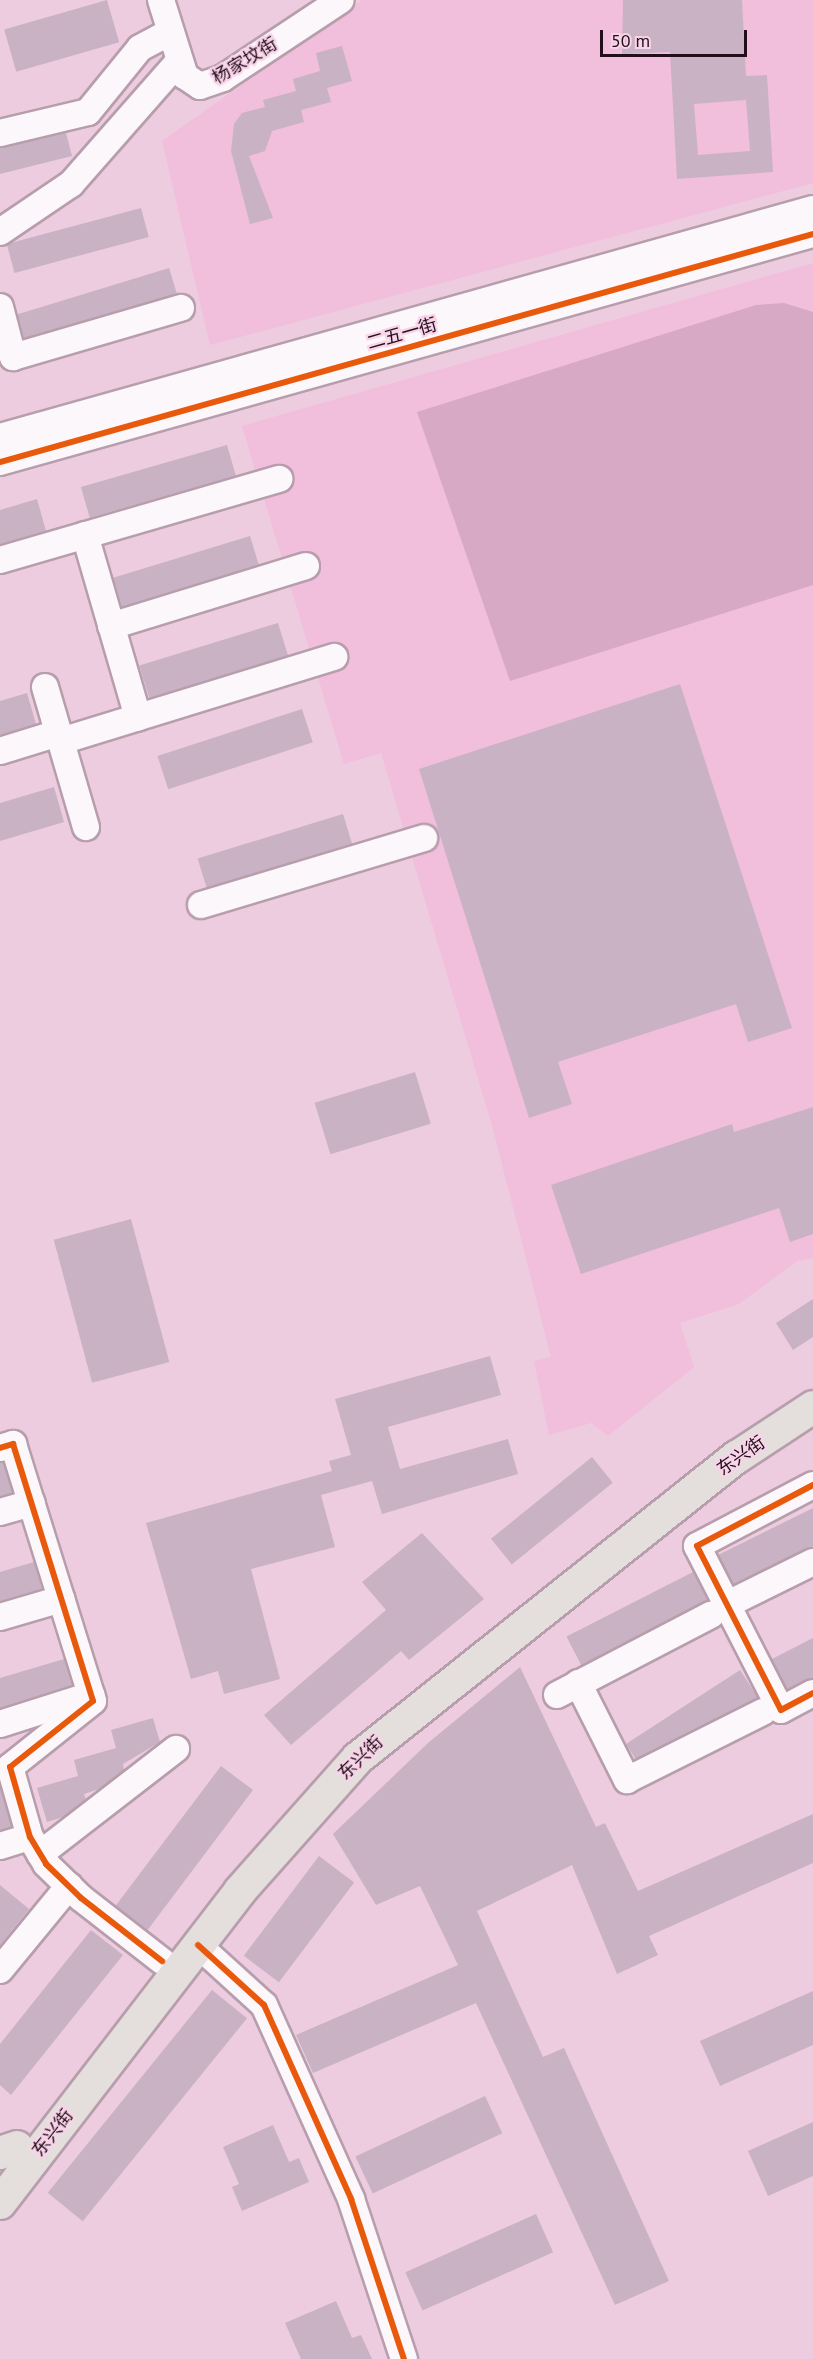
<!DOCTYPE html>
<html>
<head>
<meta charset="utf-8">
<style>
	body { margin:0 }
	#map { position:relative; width:813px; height:2359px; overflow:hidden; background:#edccdf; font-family:"PT Sans","Noto Sans SC",sans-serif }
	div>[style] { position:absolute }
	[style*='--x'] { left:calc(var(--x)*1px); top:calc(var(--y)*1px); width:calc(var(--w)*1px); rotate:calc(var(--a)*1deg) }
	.built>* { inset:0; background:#f1bedc }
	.green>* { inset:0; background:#d7a9c4 }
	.building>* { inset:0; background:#c9b2c4; transform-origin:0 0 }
	.roads { filter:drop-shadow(2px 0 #b79eac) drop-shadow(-2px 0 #b79eac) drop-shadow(0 2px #b79eac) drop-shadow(0 -2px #b79eac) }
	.minor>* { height:26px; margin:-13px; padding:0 13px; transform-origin:13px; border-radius:13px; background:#fcf7fa }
	.major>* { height:32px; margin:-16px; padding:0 16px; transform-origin:16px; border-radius:16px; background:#e4dfdc }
	.cycleway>* { height:6px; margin:-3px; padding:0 3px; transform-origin:3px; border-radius:3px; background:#e8590c }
	span { translate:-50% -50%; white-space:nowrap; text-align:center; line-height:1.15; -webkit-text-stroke:4.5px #f8d4e8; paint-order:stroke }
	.street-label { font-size:18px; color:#230e1b }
	.scale { position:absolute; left:600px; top:30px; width:147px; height:27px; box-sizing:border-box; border:3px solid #230e1b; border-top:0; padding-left:8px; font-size:18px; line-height:21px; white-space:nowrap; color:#230e1b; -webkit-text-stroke:4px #f8d4e8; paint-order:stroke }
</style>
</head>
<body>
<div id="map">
	<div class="built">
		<div style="clip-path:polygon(362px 0,813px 0,813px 183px,210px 345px,162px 141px)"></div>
		<div style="clip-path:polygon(813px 263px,813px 1258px,797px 1261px,739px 1304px,680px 1323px,694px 1367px,608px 1436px,591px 1423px,549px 1435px,534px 1361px,551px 1357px,493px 1129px,381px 753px,344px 764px,242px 426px)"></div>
	</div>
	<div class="green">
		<div style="clip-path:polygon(784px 303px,813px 312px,813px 585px,510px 681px,417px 412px,756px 305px)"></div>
	</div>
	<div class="building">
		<div style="left:107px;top:0;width:44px;height:107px;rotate:74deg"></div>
		<div style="clip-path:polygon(evenodd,623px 0,742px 0,746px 76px,767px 75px,773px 172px,677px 179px,670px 52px,622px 54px,623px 0,746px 100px,750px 151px,698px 155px,694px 104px,746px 100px)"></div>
		<div style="clip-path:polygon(342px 46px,352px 81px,327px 88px,331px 102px,301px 110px,304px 122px,272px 131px,265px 151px,249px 156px,273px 218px,250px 224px,231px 151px,234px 124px,242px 113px,265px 107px,263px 100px,296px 91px,293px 79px,320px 71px,316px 53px)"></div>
		<div style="clip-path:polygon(66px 133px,72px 156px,0 174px,0 148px)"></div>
		<div style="left:141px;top:208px;width:30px;height:139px;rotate:75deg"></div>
		<div style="left:169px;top:268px;width:27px;height:159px;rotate:73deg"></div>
		<div style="left:227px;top:445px;width:32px;height:152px;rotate:74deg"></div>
		<div style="clip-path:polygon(37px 499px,46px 531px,0 544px,0 510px)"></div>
		<div style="left:250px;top:536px;width:30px;height:143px;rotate:73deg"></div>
		<div style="left:278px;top:623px;width:34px;height:145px;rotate:73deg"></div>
		<div style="clip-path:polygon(680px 684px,792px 1028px,748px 1042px,736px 1004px,558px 1062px,572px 1104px,529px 1118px,419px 769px)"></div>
		<div style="clip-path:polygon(27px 693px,36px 724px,0 735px,0 701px)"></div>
		<div style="left:302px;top:709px;width:35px;height:152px;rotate:72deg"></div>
		<div style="clip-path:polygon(54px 787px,64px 822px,0 841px,0 803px)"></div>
		<div style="left:343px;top:814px;width:31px;height:152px;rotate:73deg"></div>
		<div style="left:415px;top:1072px;width:54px;height:105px;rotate:73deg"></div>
		<div style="clip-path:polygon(813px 1107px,813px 1234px,790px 1242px,779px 1208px,581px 1274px,551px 1185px,732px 1124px,734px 1132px)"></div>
		<div style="left:131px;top:1219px;width:148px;height:80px;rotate:75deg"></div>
		<div style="clip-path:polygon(813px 1299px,813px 1337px,793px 1350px,776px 1323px)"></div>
		<div style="clip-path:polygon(490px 1356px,501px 1395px,388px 1427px,400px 1469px,508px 1439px,518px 1474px,382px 1514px,372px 1481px,321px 1495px,335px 1547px,251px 1569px,280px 1679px,224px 1694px,218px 1671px,191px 1679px,146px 1523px,332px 1471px,329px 1461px,351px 1455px,335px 1399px)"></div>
		<div style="left:592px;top:1457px;width:33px;height:130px;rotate:51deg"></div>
		<div style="clip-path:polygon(3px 1462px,13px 1493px,0 1496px,0 1463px)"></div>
		<div style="clip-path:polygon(813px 1508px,813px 1547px,734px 1585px,718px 1555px)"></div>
		<div style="clip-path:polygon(422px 1533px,484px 1599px,409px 1660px,401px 1651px,291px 1745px,264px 1715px,386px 1610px,362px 1582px)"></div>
		<div style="clip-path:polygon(34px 1562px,42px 1589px,0 1601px,0 1572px)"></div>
		<div style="left:693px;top:1572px;width:33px;height:142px;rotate:63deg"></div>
		<div style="clip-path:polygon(813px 1638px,813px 1678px,787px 1690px,772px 1659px)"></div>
		<div style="clip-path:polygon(64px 1659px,72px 1685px,0 1708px,0 1678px)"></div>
		<div style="clip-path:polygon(520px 1667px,596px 1827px,605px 1823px,638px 1891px,813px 1814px,813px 1863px,649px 1936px,658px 1955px,617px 1974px,572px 1865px,477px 1911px,543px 2057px,564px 2048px,669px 2281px,615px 2305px,476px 2003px,313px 2073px,296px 2035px,458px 1965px,420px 1886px,376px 1905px,333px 1834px,428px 1743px)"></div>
		<div style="left:740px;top:1670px;width:33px;height:136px;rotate:57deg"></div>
		<div style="clip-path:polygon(153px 1718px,160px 1742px,123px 1764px,124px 1770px,99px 1789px,84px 1794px,86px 1800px,63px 1817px,47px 1822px,37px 1788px,78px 1776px,74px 1760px,116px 1748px,111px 1730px)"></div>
		<div style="left:221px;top:1766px;width:40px;height:176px;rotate:37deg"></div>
		<div style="clip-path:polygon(0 1787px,12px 1827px,0 1830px)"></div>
		<div style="left:319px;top:1856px;width:44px;height:125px;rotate:37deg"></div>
		<div style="clip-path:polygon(0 1885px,29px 1909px,0 1945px)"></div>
		<div style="clip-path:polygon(91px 1930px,123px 1955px,11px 2095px,0 2085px,0 2044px)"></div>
		<div style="left:212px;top:1990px;width:45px;height:261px;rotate:39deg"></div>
		<div style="clip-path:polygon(813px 1991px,813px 2045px,720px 2086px,700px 2041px)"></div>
		<div style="left:485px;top:2096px;width:41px;height:143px;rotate:65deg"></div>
		<div style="clip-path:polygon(813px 2122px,813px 2176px,768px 2196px,748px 2151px)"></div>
		<div style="clip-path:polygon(273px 2125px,289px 2162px,299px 2158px,309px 2182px,242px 2211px,232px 2187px,239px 2184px,223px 2147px)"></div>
		<div style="left:536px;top:2214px;width:42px;height:143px;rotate:66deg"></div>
		<div style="clip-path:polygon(336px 2301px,352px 2338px,361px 2335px,372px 2359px,301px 2359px,285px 2323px)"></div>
	</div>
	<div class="roads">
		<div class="minor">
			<div style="--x:161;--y:0;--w:80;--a:72.5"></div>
			<div style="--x:185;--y:76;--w:18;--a:34"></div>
			<div style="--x:200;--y:86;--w:24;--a:-19"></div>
			<div style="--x:223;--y:78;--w:141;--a:-33.5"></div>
			<div style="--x:0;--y:133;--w:90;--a:-13.4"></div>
			<div style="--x:88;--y:112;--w:82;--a:-50.9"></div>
			<div style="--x:140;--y:48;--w:34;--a:-28"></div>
			<div style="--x:0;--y:232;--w:86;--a:-34.1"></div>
			<div style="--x:71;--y:184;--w:164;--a:-48.7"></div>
			<div style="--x:0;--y:307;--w:52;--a:75.4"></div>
			<div style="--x:13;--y:357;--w:175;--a:-16.3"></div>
			<div style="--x:0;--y:437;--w:844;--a:-15.67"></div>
			<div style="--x:0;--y:462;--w:844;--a:-15.67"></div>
			<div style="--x:85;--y:535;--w:190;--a:73.8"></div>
			<div style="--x:0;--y:560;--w:291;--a:-16.2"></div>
			<div style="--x:111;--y:626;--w:204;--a:-17.1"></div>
			<div style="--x:45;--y:687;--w:146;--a:73.7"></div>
			<div style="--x:61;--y:741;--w:286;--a:-17.1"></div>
			<div style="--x:0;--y:751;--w:61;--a:-17.2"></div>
			<div style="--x:201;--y:905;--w:233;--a:-16.7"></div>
			<div style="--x:0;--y:1448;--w:14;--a:-17"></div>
			<div style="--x:13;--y:1444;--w:269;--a:72.7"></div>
			<div style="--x:93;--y:1701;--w:106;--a:141.5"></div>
			<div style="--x:10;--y:1767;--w:73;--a:74.1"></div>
			<div style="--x:30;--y:1837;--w:31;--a:59"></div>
			<div style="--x:46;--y:1864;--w:49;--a:44.2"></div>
			<div style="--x:81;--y:1898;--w:103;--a:37.9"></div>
			<div style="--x:813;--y:1485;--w:131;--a:152.3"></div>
			<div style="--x:697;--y:1546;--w:184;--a:62.9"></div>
			<div style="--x:781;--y:1710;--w:36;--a:-28"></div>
			<div style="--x:0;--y:1512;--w:33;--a:-16"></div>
			<div style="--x:726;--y:1605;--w:97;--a:-26.3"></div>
			<div style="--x:0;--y:1617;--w:64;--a:-16.4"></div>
			<div style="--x:578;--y:1683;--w:109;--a:63.2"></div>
			<div style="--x:627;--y:1780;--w:152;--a:-26.6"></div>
			<div style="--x:557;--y:1695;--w:174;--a:-27.5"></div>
			<div style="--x:0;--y:1724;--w:96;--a:-17.7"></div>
			<div style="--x:0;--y:1846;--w:31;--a:-17"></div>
			<div style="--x:40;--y:1854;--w:172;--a:-37.7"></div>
			<div style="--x:198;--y:1945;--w:89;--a:42.3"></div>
			<div style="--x:264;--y:2005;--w:213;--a:65.8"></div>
			<div style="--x:351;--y:2199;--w:169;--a:71.7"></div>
			<div style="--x:0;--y:1970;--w:109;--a:-50.6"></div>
		</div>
		<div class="major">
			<div style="--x:0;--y:2153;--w:18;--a:-19"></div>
			<div style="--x:0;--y:2203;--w:394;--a:-52.4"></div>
			<div style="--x:240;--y:1891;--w:178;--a:-48.4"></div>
			<div style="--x:358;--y:1758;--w:484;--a:-38.5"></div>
			<div style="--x:737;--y:1457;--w:91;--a:-33.3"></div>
		</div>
	</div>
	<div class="cycleway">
		<div style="--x:0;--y:462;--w:844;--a:-15.67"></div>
		<div style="--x:0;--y:1448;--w:14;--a:-17"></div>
		<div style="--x:13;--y:1444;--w:269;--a:72.7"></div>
		<div style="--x:93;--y:1701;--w:106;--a:141.5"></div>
		<div style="--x:10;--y:1767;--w:73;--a:74.1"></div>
		<div style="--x:30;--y:1837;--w:31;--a:59"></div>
		<div style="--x:46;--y:1864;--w:49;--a:44.2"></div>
		<div style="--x:81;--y:1898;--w:103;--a:37.9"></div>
		<div style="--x:813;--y:1485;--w:131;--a:152.3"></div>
		<div style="--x:697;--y:1546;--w:184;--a:62.9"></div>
		<div style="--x:781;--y:1710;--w:36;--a:-28"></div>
		<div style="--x:198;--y:1945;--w:89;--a:42.3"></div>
		<div style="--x:264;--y:2005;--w:213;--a:65.8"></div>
		<div style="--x:351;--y:2199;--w:169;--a:71.7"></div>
	</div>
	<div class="street-label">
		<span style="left:245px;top:61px;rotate:-31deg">杨家坟街</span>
		<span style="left:402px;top:334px;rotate:-16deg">二五一街</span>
		<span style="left:741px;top:1456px;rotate:-35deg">东兴街</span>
		<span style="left:361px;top:1758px;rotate:-44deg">东兴街</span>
		<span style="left:53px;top:2133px;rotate:-52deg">东兴街</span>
	</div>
	<div class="scale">50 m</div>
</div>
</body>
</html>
